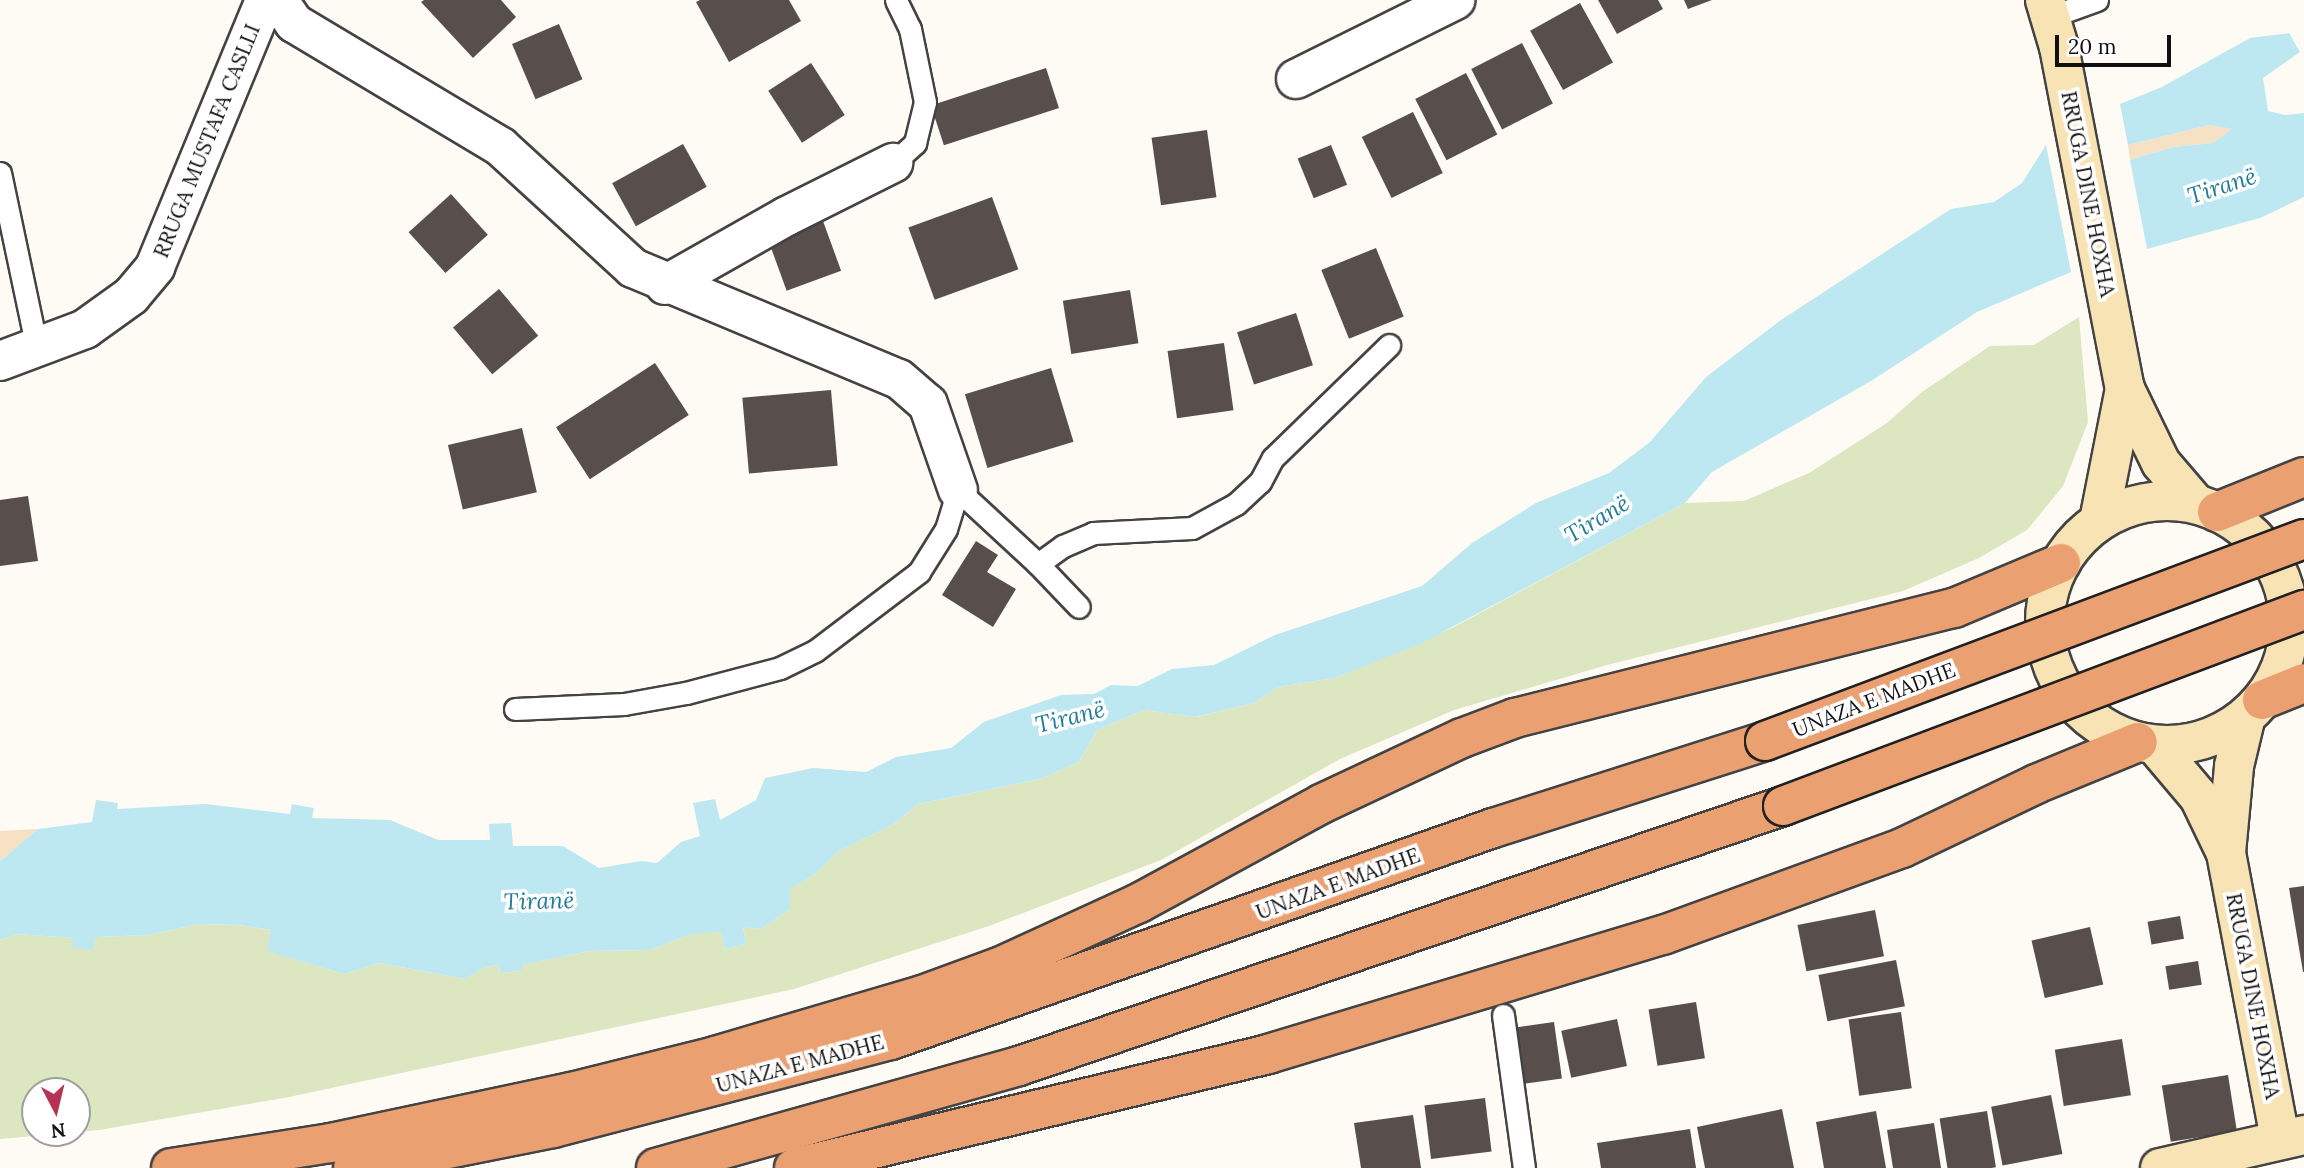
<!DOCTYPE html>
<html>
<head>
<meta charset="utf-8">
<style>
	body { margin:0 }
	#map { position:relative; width:2304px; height:1168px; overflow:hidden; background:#fefaf4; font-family:Lora,serif }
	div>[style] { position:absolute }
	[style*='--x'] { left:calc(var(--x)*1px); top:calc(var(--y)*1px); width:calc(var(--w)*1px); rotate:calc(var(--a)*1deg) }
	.green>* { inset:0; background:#dce6c0 }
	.sand>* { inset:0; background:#f6e1c5 }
	.water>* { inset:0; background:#bde8f1 }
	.building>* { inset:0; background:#584f4d; transform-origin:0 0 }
	.roads { filter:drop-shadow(2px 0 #434343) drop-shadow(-2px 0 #434343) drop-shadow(0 2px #434343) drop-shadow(0 -2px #434343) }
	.service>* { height:21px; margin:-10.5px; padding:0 10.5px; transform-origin:10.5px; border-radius:10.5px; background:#fff }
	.minor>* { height:38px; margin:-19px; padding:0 19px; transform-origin:19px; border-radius:19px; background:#fff }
	.secondary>* { height:38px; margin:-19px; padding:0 19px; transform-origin:19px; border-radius:19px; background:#f8e3b5 }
	.secondary>.ring { margin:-19px; padding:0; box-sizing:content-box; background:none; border:38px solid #f8e3b5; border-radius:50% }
	.trunk>* { height:38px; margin:-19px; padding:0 19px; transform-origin:19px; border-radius:19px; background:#eaa070 }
	.bridges { filter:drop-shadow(2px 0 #212121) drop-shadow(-2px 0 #212121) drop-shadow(0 2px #212121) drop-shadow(0 -2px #212121) }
	.trunk-bridge>* { height:38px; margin:-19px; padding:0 19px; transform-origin:19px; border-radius:19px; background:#eaa070 }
	span { translate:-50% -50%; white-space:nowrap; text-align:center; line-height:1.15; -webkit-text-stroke:7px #fff; paint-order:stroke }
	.street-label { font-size:21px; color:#101010 }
	.water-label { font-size:23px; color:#237c98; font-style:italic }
	.north { position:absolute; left:21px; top:1077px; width:70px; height:70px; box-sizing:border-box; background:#fff; border:2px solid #9f9f9f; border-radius:50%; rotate:173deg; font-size:19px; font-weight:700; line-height:28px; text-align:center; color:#101010 }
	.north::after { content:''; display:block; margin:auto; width:24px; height:32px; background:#b43454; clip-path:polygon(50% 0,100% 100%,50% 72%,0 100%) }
	.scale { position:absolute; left:2055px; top:35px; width:116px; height:32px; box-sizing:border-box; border:4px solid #101010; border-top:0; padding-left:9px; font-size:21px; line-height:24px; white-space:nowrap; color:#101010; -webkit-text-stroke:5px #fff; paint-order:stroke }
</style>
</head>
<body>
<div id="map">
	<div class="green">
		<div style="clip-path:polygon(2079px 317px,2088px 422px,2063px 486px,2027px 530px,1979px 558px,1903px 591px,1607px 665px,1454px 710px,1340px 759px,1161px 860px,989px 926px,794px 989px,289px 1097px,99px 1130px,77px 1132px,77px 1091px,35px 1091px,35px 1133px,68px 1133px,0 1139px,0 940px,16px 934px,73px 938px,93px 950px,96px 937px,149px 935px,199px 924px,239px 925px,271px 930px,268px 951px,344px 974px,379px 963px,465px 979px,485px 967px,499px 965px,500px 973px,522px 971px,521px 965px,589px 951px,650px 950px,689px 935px,721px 930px,725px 949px,746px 944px,743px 927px,761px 929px,790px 909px,789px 889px,815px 874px,839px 851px,894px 824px,918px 804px,1040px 779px,1079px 762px,1097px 730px,1144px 710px,1197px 717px,1254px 703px,1278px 687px,1335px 678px,1452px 628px,1685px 503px,1744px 501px,1809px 473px,1887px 423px,1922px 392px,1990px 346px,2034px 345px)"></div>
	</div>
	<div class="sand">
		<div style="clip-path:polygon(2209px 125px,2233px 129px,2213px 143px,2173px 147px,2130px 160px,2128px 145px)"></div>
		<div style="clip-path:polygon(38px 829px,0 861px,0 831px)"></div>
	</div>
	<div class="water">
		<div style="clip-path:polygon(2289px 33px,2300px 52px,2263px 78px,2268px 111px,2285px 115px,2304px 113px,2304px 197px,2260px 218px,2147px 249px,2130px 160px,2173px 147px,2213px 143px,2232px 129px,2209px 125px,2128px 145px,2120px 104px,2162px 87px,2250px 38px)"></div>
		<div style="clip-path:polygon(2046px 145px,2071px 272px,1977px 312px,1871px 381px,1712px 472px,1685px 503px,1422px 643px,1335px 678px,1278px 687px,1254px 703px,1196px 717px,1144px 710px,1097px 730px,1079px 762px,1040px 779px,918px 804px,894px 824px,839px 851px,815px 874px,790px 889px,790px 909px,761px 929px,743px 927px,746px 944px,725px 949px,721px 931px,689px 935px,650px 950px,589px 951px,522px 965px,522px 971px,500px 973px,499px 965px,485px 967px,465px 979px,379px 963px,344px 974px,267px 951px,271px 930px,239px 925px,199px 924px,149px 935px,96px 937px,93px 950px,72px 947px,73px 938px,16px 934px,0 940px,0 861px,38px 829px,92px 822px,96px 800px,118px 803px,117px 809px,206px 804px,290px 814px,292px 804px,314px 808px,312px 818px,390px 820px,438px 840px,490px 840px,489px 824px,511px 823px,513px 846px,563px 846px,599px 868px,641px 861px,657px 863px,681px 842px,700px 836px,693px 803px,715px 799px,720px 820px,756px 800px,765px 778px,813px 768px,866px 772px,896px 757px,951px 748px,984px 722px,1061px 695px,1094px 694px,1111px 685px,1138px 686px,1172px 669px,1214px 665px,1275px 635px,1422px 586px,1472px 543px,1536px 503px,1609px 473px,1650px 442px,1706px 377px,1781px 320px,1951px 209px,1994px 202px,2022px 183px)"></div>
	</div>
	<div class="building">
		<div style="clip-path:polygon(424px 0,501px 0,516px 17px,473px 58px,421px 2px)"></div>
		<div style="clip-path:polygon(700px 0,789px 0,801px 21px,729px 62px,696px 2px)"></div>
		<div style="clip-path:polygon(1598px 0,1658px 0,1663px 9px,1617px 34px)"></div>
		<div style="clip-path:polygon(1684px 0,1712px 0,1688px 9px)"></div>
		<div style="left:1580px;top:3px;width:68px;height:57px;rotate:61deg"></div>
		<div style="left:559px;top:24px;width:60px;height:51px;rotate:67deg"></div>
		<div style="left:1522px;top:43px;width:68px;height:57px;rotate:63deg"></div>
		<div style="left:811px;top:63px;width:62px;height:51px;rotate:57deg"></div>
		<div style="left:1046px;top:68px;width:42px;height:121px;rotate:72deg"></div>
		<div style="left:1466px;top:73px;width:69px;height:57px;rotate:63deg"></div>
		<div style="left:1413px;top:112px;width:68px;height:57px;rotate:64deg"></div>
		<div style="left:1207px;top:130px;width:68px;height:56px;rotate:82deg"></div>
		<div style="left:683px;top:144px;width:49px;height:81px;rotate:61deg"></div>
		<div style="left:1331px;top:145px;width:43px;height:36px;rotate:68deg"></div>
		<div style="left:451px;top:194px;width:55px;height:57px;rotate:48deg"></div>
		<div style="left:992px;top:197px;width:77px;height:89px;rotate:70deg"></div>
		<div style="left:823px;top:221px;width:53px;height:58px;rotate:70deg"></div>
		<div style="left:1376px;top:248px;width:74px;height:59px;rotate:68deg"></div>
		<div style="left:499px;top:289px;width:61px;height:60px;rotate:50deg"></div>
		<div style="left:1130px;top:290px;width:54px;height:68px;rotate:81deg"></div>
		<div style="left:1296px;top:313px;width:55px;height:62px;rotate:72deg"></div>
		<div style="left:1224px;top:343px;width:68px;height:57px;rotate:82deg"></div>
		<div style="left:655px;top:363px;width:62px;height:118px;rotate:57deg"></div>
		<div style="left:1051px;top:368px;width:77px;height:90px;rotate:73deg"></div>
		<div style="left:831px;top:390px;width:76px;height:89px;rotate:85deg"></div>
		<div style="left:522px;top:428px;width:66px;height:76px;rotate:77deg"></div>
		<div style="clip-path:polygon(28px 496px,38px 561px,0 566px,0 500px)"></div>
		<div style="clip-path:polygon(976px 541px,998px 555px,987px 572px,1016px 589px,993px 627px,942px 595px)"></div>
		<div style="clip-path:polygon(2304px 886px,2304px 972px,2303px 972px,2289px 888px)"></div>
		<div style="left:1875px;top:910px;width:47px;height:79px;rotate:79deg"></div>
		<div style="left:2180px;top:916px;width:23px;height:33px;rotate:80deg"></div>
		<div style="left:2090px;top:927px;width:59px;height:60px;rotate:77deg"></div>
		<div style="left:1896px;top:960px;width:47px;height:79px;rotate:79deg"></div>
		<div style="left:2198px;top:961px;width:24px;height:33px;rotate:81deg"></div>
		<div style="left:1696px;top:1002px;width:57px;height:48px;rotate:81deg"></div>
		<div style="left:1901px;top:1012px;width:77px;height:53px;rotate:82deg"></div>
		<div style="left:1617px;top:1019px;width:48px;height:57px;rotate:78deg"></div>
		<div style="left:1554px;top:1022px;width:57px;height:41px;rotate:82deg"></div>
		<div style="left:2122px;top:1039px;width:57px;height:68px;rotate:81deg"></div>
		<div style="left:2228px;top:1075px;width:57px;height:67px;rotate:81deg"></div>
		<div style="left:2051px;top:1095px;width:60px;height:61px;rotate:79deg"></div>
		<div style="left:1485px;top:1098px;width:54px;height:61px;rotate:83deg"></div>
		<div style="clip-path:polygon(1782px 1109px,1794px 1168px,1705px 1168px,1697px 1127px)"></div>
		<div style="clip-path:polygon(1876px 1111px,1886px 1168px,1824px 1168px,1816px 1122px)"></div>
		<div style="left:1987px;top:1111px;width:57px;height:48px;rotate:81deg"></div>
		<div style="clip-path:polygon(1413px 1115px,1421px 1168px,1361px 1168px,1354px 1123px)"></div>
		<div style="clip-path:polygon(1934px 1123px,1941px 1168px,1893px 1168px,1887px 1130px)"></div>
		<div style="clip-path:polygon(1690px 1129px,1696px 1168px,1601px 1168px,1597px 1143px)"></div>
	</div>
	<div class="roads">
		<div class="service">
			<div style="--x:2050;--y:17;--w:50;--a:-19.9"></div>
			<div style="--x:893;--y:163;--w:30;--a:-42"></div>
			<div style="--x:915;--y:143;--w:42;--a:-76.3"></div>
			<div style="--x:925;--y:102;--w:75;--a:-101.6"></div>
			<div style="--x:910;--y:29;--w:32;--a:-116"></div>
			<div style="--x:0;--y:173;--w:180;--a:78.1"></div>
			<div style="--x:1038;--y:564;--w:59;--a:46.4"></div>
			<div style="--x:515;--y:709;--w:109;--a:-2.6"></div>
			<div style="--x:624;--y:704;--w:63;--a:-10.1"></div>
			<div style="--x:686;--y:693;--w:97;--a:-14.9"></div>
			<div style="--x:780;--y:668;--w:39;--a:-26"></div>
			<div style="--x:815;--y:651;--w:131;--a:-37.2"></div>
			<div style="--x:919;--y:572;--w:51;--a:-57.9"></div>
			<div style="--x:946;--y:529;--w:41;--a:-72.9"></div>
			<div style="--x:958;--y:490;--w:109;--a:42.8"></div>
			<div style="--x:1038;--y:564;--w:31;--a:-36"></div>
			<div style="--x:1063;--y:546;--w:33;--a:-23"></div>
			<div style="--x:1093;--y:533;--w:99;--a:-2.9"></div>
			<div style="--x:1192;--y:528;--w:50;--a:-28.6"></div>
			<div style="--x:1236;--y:504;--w:33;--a:-43"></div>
			<div style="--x:1260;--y:482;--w:27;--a:-62"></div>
			<div style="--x:1273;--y:458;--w:162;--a:-44.2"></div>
			<div style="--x:1503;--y:1015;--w:154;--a:82.2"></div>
		</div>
		<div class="minor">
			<div style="--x:278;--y:0;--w:28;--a:55"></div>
			<div style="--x:294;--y:23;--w:241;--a:30.9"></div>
			<div style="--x:501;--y:147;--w:179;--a:42.5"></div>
			<div style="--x:633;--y:268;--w:288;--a:22.7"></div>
			<div style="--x:899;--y:379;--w:38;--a:41"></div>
			<div style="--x:928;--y:404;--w:91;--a:70.8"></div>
			<div style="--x:1296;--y:79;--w:178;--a:-26.4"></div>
			<div style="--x:665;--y:285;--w:140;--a:-29.5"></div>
			<div style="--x:787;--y:216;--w:119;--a:-26.6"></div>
			<div style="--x:0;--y:361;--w:91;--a:-20.6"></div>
			<div style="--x:85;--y:329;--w:57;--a:-35.7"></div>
			<div style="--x:131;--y:296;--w:38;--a:-50"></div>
			<div style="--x:155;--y:267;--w:289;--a:-67.6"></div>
		</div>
		<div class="secondary">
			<div style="--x:2045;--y:0;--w:49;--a:73.4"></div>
			<div style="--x:2059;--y:47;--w:348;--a:79.1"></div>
			<div style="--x:2125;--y:389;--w:82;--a:64.1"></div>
			<div style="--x:2161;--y:463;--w:54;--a:49.5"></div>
			<div class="ring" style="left:2045px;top:501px;width:206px;height:206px"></div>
			<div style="--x:2099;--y:521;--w:135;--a:-78.9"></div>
			<div style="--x:2155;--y:745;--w:68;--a:49.8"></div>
			<div style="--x:2199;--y:797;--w:62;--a:64.3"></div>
			<div style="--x:2226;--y:853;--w:87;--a:-84.7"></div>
			<div style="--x:2234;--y:766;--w:51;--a:-76.5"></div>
			<div style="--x:2226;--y:853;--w:292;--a:79.3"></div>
			<div style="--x:2160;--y:1168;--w:148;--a:-12.9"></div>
		</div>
		<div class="trunk">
			<div style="--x:2217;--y:512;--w:94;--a:-21.9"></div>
			<div style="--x:2262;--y:700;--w:45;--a:-22"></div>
			<div style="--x:171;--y:1168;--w:162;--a:-8.9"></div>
			<div style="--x:331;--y:1143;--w:245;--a:-12"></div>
			<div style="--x:571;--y:1092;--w:148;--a:-14"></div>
			<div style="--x:715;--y:1056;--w:216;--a:-16.4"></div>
			<div style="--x:922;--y:995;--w:82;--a:-20"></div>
			<div style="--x:999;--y:967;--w:154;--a:-24.6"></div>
			<div style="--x:1139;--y:903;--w:207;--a:-28.5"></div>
			<div style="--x:1321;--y:804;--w:156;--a:-25.1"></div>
			<div style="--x:1462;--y:738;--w:57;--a:-20.7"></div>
			<div style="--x:1515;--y:718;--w:453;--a:-14.1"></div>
			<div style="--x:1954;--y:608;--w:116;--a:-22.8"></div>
			<div style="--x:353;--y:1168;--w:204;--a:-11.3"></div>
			<div style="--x:553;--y:1128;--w:349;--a:-14.6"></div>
			<div style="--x:891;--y:1040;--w:638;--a:-19.4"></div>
			<div style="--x:1493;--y:828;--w:286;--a:-17.7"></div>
			<div style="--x:656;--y:1168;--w:377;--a:-15.7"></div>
			<div style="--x:1019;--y:1066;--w:807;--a:-18.79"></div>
			<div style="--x:794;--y:1168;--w:488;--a:-13.5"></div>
			<div style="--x:1268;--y:1054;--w:413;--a:-16.8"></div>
			<div style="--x:1663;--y:935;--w:254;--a:-20"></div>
			<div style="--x:1902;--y:848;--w:148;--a:-25.5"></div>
			<div style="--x:2036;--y:784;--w:110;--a:-22.4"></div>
		</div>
	</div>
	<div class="bridges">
		<div class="trunk-bridge">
			<div style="--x:1765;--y:741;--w:576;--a:-20.54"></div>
			<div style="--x:1783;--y:806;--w:557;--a:-20.62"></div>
		</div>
	</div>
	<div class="street-label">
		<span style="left:207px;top:141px;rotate:-68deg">RRUGA MUSTAFA CASLLI</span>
		<span style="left:2088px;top:194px;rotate:79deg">RRUGA DINE HOXHA</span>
		<span style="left:1874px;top:700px;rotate:-21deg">UNAZA E MADHE</span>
		<span style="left:1338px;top:884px;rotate:-20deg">UNAZA E MADHE</span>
		<span style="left:2253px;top:996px;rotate:79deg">RRUGA DINE HOXHA</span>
		<span style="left:800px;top:1064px;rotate:-15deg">UNAZA E MADHE</span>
	</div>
	<div class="water-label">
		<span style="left:2222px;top:186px;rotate:-18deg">Tiranë</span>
		<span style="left:1597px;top:519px;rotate:-31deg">Tiranë</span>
		<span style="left:1070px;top:717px;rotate:-14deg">Tiranë</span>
		<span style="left:539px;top:901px;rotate:-1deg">Tiranë</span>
	</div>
	<div class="north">N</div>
	<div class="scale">20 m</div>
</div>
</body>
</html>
